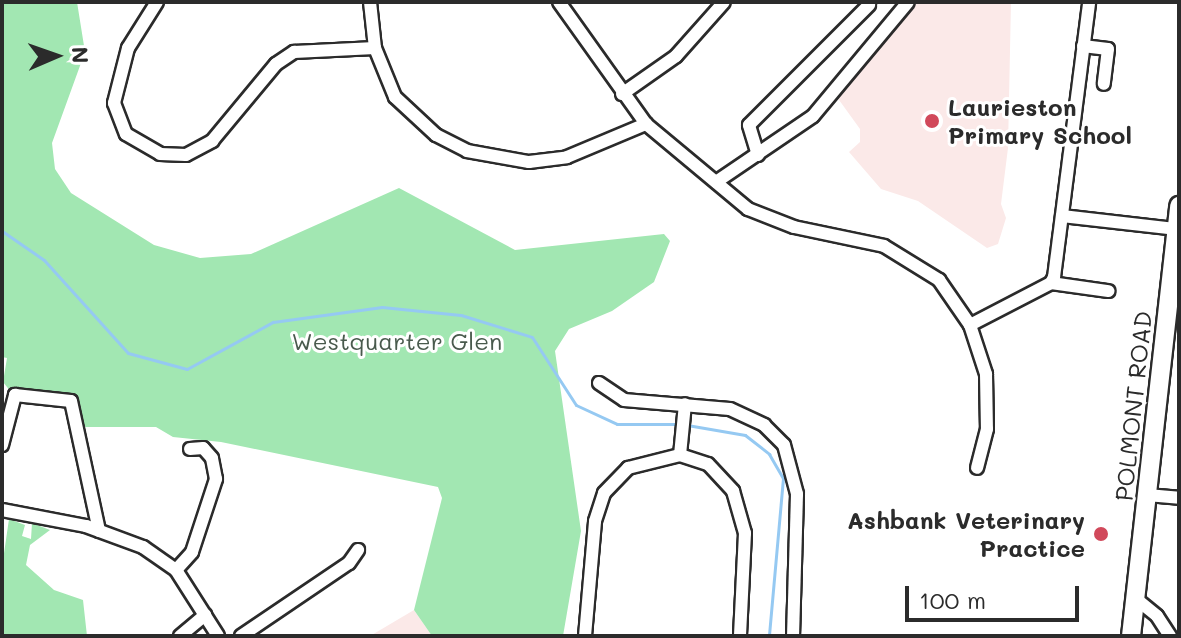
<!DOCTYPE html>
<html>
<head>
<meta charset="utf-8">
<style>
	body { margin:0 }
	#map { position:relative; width:1181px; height:638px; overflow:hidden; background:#fff; font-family:Mali,sans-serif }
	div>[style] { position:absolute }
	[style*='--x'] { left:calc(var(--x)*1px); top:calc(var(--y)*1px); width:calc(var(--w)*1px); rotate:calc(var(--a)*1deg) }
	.built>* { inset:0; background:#fbe9e8 }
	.green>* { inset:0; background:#a2e7b2 }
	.stream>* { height:3px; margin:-1.5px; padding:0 1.5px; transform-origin:1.5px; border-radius:1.5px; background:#95c9f2 }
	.roads { filter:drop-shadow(2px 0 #2b2b2b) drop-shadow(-2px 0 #2b2b2b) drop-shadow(0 2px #2b2b2b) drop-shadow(0 -2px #2b2b2b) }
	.street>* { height:12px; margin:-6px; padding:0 6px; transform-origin:6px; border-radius:6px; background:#fff }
	.primary>* { height:18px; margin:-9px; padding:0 9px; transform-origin:9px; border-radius:9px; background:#fff }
	.dots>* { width:22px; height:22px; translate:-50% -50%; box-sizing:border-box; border:4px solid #fff; border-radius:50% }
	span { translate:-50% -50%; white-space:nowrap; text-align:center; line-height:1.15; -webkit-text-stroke:6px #fff; paint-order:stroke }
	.poi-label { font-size:24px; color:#2b2b2b; font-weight:700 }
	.left { translate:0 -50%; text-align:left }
	.right { translate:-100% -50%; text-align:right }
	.park-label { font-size:24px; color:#495a4d }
	.street-label { font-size:24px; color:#2b2b2b }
	.frame { position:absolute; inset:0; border:4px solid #2b2b2b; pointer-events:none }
	.north { position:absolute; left:16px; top:16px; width:80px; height:80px; -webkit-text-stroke:6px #fff; paint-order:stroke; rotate:88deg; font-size:22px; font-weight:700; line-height:32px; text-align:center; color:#2b2b2b }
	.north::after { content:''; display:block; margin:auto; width:28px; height:36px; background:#2b2b2b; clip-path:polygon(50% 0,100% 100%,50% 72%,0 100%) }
	.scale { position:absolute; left:905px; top:586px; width:174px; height:36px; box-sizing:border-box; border:4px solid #2b2b2b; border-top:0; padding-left:10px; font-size:24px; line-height:28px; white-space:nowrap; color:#2b2b2b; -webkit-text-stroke:6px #fff; paint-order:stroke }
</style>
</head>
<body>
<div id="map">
	<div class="built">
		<div style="clip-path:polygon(908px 2px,1011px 2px,1008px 148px,1001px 204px,1006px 218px,998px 244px,987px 248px,918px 201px,881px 189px,849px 152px,860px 142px,860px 129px,834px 93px)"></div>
		<div style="clip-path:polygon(414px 610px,432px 636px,370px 636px)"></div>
	</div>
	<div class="green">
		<div style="clip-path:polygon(2px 2px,77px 2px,85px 52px,52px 143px,55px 169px,71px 193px,154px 245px,200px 258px,251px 254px,399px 188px,515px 250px,664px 234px,670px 241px,654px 282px,612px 311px,569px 329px,555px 351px,581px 531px,563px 636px,432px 636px,414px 610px,442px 498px,438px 487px,221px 442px,173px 437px,156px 427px,81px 427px,74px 399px,11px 392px,3px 382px,7px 358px,2px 357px)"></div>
		<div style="clip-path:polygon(9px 519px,25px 525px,22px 536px,31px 539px,32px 523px,50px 530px,30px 545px,26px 565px,54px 590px,83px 600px,87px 636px,2px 636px,2px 567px)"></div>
	</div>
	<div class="stream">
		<div style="--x:2;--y:231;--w:51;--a:34.6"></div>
		<div style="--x:44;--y:260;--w:125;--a:47.9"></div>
		<div style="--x:128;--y:353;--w:61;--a:15.2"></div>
		<div style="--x:187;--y:369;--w:98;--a:-28.7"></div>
		<div style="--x:273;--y:322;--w:110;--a:-7.8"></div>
		<div style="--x:382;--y:307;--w:79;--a:5.8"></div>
		<div style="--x:461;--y:315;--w:74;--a:17.2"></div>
		<div style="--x:532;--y:337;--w:81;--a:57.1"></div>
		<div style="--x:576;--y:405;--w:45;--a:24.9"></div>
		<div style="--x:617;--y:424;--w:62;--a:0"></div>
		<div style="--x:687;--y:425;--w:59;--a:9.8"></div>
		<div style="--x:745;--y:435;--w:31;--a:38"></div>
		<div style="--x:769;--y:454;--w:28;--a:60"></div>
		<div style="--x:783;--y:478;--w:159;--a:95.1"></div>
	</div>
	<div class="roads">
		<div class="street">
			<div style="--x:157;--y:2;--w:54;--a:122.2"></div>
			<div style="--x:128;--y:48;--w:57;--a:104.3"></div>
			<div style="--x:114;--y:103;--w:33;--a:69"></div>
			<div style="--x:126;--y:134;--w:39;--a:30"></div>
			<div style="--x:160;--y:154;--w:26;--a:2"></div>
			<div style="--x:186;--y:155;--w:30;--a:-28"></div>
			<div style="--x:212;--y:141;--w:100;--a:-50.3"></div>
			<div style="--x:276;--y:64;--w:22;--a:-34"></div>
			<div style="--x:294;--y:52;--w:81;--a:-2.8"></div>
			<div style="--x:370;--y:2;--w:46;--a:83.8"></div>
			<div style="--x:375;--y:48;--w:53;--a:67.8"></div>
			<div style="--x:395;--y:97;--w:56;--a:42.8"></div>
			<div style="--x:436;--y:135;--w:35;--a:27"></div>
			<div style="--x:467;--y:151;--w:63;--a:10.1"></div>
			<div style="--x:529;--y:162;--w:38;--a:-7"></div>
			<div style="--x:567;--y:157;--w:86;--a:-22.7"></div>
			<div style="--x:559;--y:2;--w:150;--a:54.5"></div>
			<div style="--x:646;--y:124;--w:133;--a:39.8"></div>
			<div style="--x:748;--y:209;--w:49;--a:21.4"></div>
			<div style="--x:794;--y:227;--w:92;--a:11.9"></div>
			<div style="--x:884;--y:246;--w:65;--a:31.7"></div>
			<div style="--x:939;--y:280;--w:55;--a:55.4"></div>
			<div style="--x:970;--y:325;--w:52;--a:71.9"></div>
			<div style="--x:986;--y:374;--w:55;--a:89"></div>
			<div style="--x:987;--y:429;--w:40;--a:104.4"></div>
			<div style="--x:1083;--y:46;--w:25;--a:7"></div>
			<div style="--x:1108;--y:49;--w:35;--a:97"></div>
			<div style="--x:622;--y:94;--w:66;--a:-35.1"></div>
			<div style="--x:676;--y:56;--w:72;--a:-48.4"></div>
			<div style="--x:758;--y:155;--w:31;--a:-107"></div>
			<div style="--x:749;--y:125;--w:170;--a:-45"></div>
			<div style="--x:716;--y:182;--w:117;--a:-34.2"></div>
			<div style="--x:813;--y:116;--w:148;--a:-50.2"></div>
			<div style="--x:1062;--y:216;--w:107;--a:6.5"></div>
			<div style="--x:1051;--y:283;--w:58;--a:8"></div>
			<div style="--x:970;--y:325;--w:91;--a:-27.4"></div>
			<div style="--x:1051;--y:283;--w:7;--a:-63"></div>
			<div style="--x:1054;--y:277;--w:277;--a:-82.7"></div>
			<div style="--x:599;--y:383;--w:30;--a:34"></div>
			<div style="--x:624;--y:400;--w:106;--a:4.9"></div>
			<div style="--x:730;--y:409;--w:38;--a:25"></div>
			<div style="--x:764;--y:425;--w:28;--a:45"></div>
			<div style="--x:784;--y:445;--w:51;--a:75.1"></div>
			<div style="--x:797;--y:494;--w:142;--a:91.6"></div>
			<div style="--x:2;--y:445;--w:52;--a:-75.4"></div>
			<div style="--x:15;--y:395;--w:56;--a:6.1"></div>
			<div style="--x:71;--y:401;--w:133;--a:77.8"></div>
			<div style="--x:680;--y:455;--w:51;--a:-84.4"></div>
			<div style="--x:1147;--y:495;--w:32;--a:5"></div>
			<div style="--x:2;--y:510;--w:86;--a:10.8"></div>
			<div style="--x:86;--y:526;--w:61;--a:20.2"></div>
			<div style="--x:143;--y:547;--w:40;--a:34.9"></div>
			<div style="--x:176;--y:570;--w:78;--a:57.5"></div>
			<div style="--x:176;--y:570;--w:24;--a:-48"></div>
			<div style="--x:192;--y:552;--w:77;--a:-71.8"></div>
			<div style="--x:216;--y:479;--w:21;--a:-101"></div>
			<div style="--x:212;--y:458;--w:13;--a:-132"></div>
			<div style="--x:203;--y:448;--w:13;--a:176"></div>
			<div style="--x:1135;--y:598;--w:28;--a:39"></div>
			<div style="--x:1157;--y:616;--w:24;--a:57"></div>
			<div style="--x:180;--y:636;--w:33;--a:-40"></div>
			<div style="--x:241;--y:636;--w:130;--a:-34.1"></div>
			<div style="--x:349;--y:563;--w:16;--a:-55"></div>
			<div style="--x:585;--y:636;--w:115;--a:-85"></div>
			<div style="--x:595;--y:521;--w:29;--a:-72"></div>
			<div style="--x:604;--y:493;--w:35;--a:-46"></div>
			<div style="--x:628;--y:468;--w:54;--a:-14"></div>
			<div style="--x:680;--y:455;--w:29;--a:18"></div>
			<div style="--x:708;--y:464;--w:37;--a:47"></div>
			<div style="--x:733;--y:491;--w:44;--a:74.1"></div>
			<div style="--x:745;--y:533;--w:103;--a:92.8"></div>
		</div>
		<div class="primary">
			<div style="--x:1131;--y:636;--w:433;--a:-83.6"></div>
		</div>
	</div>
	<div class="dots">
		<div style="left:932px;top:121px;background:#d1495b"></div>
		<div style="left:1101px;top:534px;background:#d1495b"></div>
	</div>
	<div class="poi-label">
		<span class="left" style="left:948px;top:121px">Laurieston<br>Primary School</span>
		<span class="right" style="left:1085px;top:534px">Ashbank Veterinary<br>Practice</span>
	</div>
	<div class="park-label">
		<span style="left:397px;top:341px">Westquarter Glen</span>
	</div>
	<div class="street-label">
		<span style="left:1133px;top:406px;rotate:-84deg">POLMONT ROAD</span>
	</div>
	<div class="frame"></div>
	<div class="north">N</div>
	<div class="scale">100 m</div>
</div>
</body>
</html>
